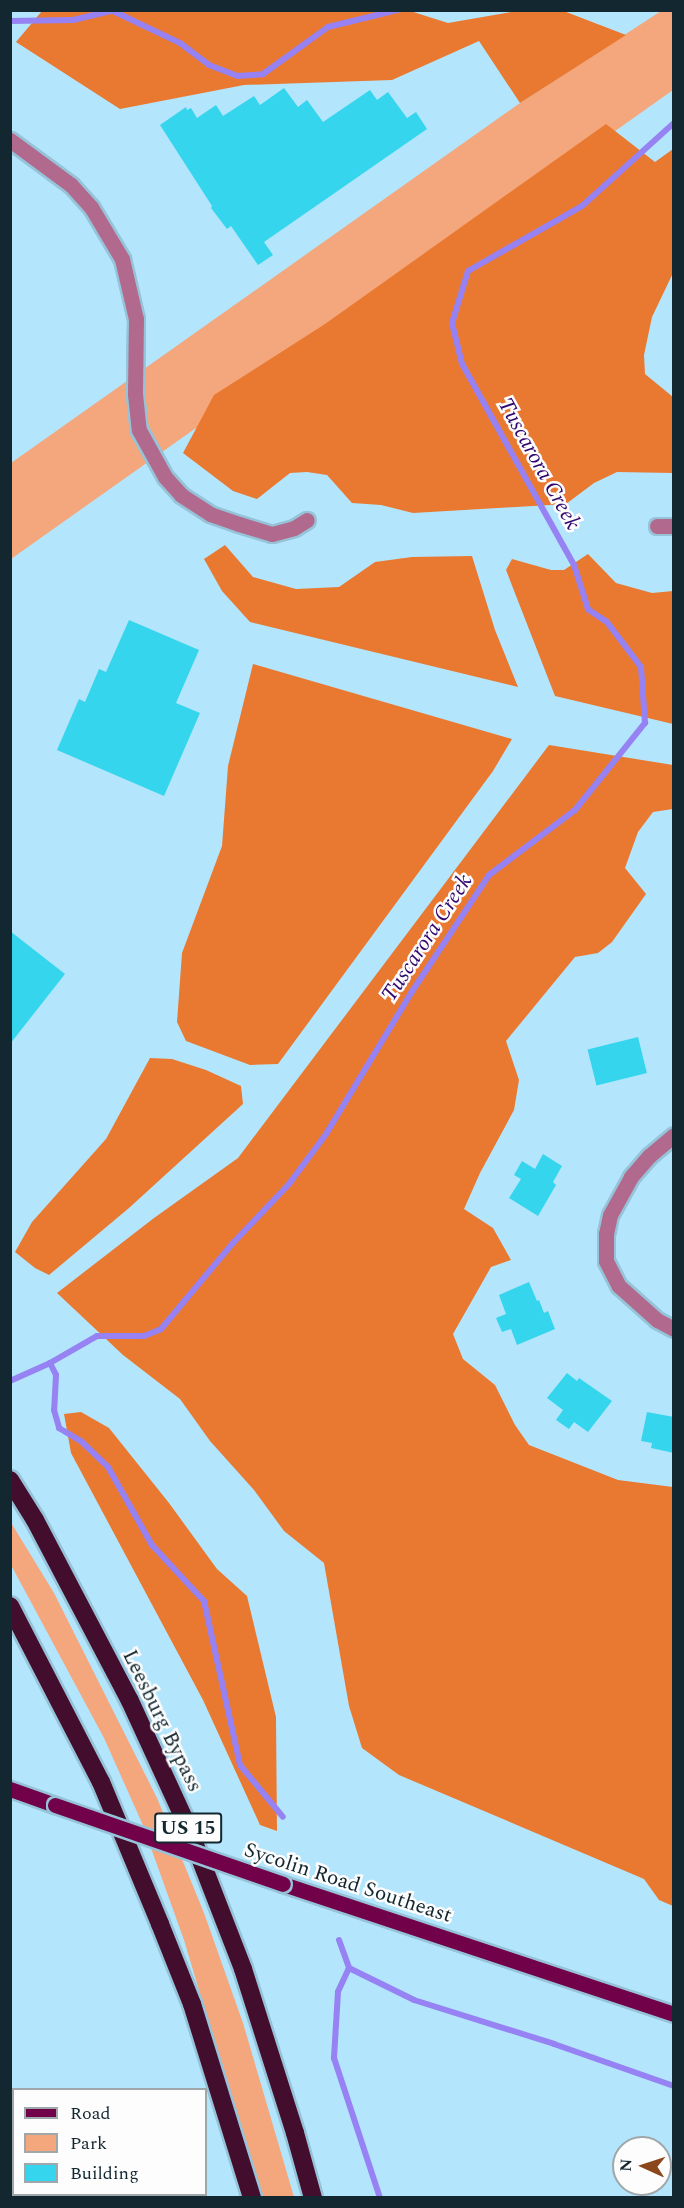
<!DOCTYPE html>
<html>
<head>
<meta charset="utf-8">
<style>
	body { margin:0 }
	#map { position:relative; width:684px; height:2208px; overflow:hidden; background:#b3e5fd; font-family:Spectral,serif }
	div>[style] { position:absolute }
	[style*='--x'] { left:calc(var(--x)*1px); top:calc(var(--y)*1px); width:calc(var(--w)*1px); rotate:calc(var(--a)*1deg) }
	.green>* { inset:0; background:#f4a77c }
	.forest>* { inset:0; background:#e97930 }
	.stream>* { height:6px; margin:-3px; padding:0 3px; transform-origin:3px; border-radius:3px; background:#9682f2 }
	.building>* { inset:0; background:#35d6ed; transform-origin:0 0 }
	.roads { filter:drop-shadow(2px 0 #96c3d8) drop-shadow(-2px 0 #96c3d8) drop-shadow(0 2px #96c3d8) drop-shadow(0 -2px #96c3d8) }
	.minor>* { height:15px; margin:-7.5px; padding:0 7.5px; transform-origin:7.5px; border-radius:7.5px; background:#b16a8d }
	.major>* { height:15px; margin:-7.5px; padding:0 7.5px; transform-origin:7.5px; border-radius:7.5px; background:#710149 }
	.highway>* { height:18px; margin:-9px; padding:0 9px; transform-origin:9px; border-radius:9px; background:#430e2d }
	.bridges { filter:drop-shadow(2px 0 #96c3d8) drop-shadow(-2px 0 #96c3d8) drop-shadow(0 2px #96c3d8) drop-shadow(0 -2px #96c3d8) }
	.major-bridge>* { height:15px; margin:-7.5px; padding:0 7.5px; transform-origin:7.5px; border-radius:7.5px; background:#710149 }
	span { translate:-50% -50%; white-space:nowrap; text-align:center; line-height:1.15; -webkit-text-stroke:5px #fdfdfd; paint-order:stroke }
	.shield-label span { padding:2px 4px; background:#fdfdfd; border:2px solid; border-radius:4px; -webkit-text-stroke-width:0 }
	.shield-label { font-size:20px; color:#132730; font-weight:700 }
	.street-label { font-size:21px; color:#132730 }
	.water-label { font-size:22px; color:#2f076f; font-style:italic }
	.frame { position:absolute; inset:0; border:12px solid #132730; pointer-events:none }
	.legend { position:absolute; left:12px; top:2088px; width:195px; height:108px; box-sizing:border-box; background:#fdfdfd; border:2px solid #9fa7ab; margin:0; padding:8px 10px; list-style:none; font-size:18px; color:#132730 }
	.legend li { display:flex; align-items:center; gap:12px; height:30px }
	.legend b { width:30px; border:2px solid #9fa7ab }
	.north { position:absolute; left:612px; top:2136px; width:60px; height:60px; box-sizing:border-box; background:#fdfdfd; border:2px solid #9fa7ab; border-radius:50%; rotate:273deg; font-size:16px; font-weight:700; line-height:24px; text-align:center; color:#132730 }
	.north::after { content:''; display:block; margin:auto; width:21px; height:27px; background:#8b471b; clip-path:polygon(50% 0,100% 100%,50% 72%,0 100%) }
</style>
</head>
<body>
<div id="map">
	<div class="green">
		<div style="clip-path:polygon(661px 11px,673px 11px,673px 90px,11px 559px,11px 463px,520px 103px)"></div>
		<div style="clip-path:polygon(10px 1521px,54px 1593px,157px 1798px,204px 1913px,243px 2023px,294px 2197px,261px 2197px,184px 1940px,142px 1823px,104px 1738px,11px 1565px)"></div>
	</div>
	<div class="forest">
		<div style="clip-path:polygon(42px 11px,407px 10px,448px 23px,517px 11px,561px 10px,626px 35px,520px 103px,479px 41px,392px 80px,244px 85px,120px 109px,16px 42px)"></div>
		<div style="clip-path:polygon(606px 124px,655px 162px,673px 149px,673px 273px,652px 317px,644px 355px,645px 374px,673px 397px,673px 473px,617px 472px,594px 483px,566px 504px,413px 513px,381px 505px,352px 503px,327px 475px,307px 472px,290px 473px,257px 499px,233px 491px,183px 453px,214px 395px,325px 324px)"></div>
		<div style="clip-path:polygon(225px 545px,253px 577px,296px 589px,339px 587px,375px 562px,412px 557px,472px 556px,495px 630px,518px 687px,250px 622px,222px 591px,204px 559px)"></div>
		<div style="clip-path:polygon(588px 554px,616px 583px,652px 593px,673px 591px,673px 724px,555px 696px,506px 570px,512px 559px,551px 570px,564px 570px)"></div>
		<div style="clip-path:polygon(253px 664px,512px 739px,493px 771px,278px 1064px,250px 1065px,186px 1041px,177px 1022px,182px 953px,222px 846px,228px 766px)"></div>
		<div style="clip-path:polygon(549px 745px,673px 765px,673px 809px,653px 812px,638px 832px,625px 868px,646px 894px,612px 942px,598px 953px,575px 957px,506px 1041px,519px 1080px,514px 1110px,480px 1173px,464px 1209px,493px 1228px,511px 1260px,491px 1267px,453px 1334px,463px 1359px,495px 1385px,515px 1425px,529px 1445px,618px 1480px,673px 1487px,673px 1906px,659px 1900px,644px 1879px,399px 1775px,362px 1748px,349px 1706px,324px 1563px,284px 1531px,254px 1490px,210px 1441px,180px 1399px,123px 1355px,57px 1293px,154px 1218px,238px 1158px)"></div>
		<div style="clip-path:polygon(150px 1058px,172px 1059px,206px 1070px,241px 1086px,243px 1104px,129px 1208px,49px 1275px,35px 1268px,15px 1252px,32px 1222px,106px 1139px)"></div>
		<div style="clip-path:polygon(81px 1412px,109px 1428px,169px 1503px,217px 1569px,247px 1596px,276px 1717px,277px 1831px,260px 1825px,203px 1700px,71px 1453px,64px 1414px)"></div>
	</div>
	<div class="stream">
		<div style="--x:113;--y:11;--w:74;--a:25.5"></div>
		<div style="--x:180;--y:43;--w:36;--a:37"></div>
		<div style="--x:209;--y:65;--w:30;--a:21"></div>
		<div style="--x:237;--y:76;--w:26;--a:-4"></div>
		<div style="--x:263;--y:74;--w:80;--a:-35.9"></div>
		<div style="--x:328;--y:27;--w:72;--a:-13.7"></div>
		<div style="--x:10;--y:21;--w:63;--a:-0.9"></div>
		<div style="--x:73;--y:20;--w:43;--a:-13.4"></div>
		<div style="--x:50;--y:1363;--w:13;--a:63"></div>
		<div style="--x:56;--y:1375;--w:35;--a:93"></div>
		<div style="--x:54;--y:1410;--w:19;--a:74"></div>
		<div style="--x:59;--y:1428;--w:26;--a:31"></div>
		<div style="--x:81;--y:1441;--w:37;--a:44"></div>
		<div style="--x:108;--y:1467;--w:90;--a:60.6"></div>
		<div style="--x:152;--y:1545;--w:76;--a:47.1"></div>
		<div style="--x:204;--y:1601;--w:168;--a:77.6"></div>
		<div style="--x:240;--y:1765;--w:67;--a:50.4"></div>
		<div style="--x:10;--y:1381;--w:44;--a:-24.2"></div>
		<div style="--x:50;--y:1363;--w:54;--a:-29.9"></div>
		<div style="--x:97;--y:1336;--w:47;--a:0"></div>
		<div style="--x:144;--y:1336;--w:18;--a:-22"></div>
		<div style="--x:161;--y:1329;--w:112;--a:-50.1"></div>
		<div style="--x:233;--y:1243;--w:81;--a:-46.5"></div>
		<div style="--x:289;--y:1184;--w:62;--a:-53.5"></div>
		<div style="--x:326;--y:1134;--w:165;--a:-58.9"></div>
		<div style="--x:411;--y:993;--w:141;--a:-56.5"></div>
		<div style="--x:489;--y:875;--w:108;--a:-37.1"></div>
		<div style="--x:575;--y:810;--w:112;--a:-51.2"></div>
		<div style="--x:645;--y:723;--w:56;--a:-94.1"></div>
		<div style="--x:641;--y:667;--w:56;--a:-127.1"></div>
		<div style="--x:607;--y:622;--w:23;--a:-146"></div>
		<div style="--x:588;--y:609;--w:46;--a:-107.7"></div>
		<div style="--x:574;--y:565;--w:230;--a:-119.1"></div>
		<div style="--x:462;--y:364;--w:42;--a:-103.7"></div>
		<div style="--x:452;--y:323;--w:54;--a:-72.9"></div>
		<div style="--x:468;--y:271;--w:131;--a:-29.7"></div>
		<div style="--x:582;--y:206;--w:124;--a:-42.1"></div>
		<div style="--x:339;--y:1940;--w:30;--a:70"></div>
		<div style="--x:349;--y:1968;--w:26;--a:115"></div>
		<div style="--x:338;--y:1992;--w:66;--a:93.5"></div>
		<div style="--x:334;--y:2058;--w:147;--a:71.8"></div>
		<div style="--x:349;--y:1968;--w:72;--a:26.2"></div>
		<div style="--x:414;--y:2000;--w:147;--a:17.4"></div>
		<div style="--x:554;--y:2044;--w:127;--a:19.3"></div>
	</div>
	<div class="building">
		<div style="clip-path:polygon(284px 88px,298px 107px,307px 100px,323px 122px,370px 90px,377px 100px,388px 92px,407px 118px,416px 112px,427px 129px,264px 242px,273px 255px,258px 265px,231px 226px,227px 229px,211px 208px,212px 206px,160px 125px,186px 107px,187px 110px,191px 108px,197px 118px,216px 105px,223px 116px,254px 96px,260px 105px)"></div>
		<div style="clip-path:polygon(129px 620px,199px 650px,176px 703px,200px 713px,164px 796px,57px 750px,79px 699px,85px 702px,99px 669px,106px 672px)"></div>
		<div style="clip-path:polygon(10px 931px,65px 974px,10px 1044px)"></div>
		<div style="left:638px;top:1037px;width:37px;height:52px;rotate:76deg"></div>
		<div style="clip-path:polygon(543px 1154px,562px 1166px,553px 1182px,556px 1185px,538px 1216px,509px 1198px,521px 1179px,514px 1175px,522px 1161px,535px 1169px)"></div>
		<div style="clip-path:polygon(529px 1282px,537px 1301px,539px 1300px,544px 1313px,548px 1311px,555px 1329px,517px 1345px,511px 1329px,502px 1332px,496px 1318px,506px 1314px,499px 1295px)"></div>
		<div style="clip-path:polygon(567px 1373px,577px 1381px,579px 1378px,612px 1401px,588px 1432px,574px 1422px,569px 1429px,556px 1420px,563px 1410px,547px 1398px)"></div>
		<div style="clip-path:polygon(647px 1412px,674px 1417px,674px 1453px,651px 1448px,652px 1443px,641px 1441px)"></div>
	</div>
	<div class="roads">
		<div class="minor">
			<div style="--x:10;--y:140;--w:76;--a:36.4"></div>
			<div style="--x:71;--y:185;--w:30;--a:48"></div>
			<div style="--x:91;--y:207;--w:61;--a:59.2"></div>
			<div style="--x:122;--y:259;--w:62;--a:76.9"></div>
			<div style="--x:136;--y:319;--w:75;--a:90.8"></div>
			<div style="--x:135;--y:394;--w:36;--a:84"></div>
			<div style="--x:139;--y:430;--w:54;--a:61"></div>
			<div style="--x:165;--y:477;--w:24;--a:48"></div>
			<div style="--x:181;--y:495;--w:35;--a:33"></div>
			<div style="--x:210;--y:514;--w:31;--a:19"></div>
			<div style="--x:239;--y:524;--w:34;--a:17"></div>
			<div style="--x:272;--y:534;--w:23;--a:-15"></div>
			<div style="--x:294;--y:528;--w:15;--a:-32"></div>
			<div style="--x:657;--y:526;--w:17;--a:0"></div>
			<div style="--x:674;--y:1135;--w:33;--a:140"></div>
			<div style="--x:649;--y:1156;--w:28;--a:131"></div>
			<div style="--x:631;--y:1177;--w:43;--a:118.9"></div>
			<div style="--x:610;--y:1215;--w:19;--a:102"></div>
			<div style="--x:606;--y:1234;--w:27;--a:90"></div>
			<div style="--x:606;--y:1261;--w:28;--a:63"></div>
			<div style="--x:619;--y:1286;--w:51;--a:41.8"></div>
			<div style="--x:657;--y:1320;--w:19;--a:28"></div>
		</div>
		<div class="major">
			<div style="--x:10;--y:1789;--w:48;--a:19.6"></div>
			<div style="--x:283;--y:1884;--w:412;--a:18.4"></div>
		</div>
		<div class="highway">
			<div style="--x:10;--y:1480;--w:47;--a:58"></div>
			<div style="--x:35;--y:1520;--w:204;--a:62.3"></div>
			<div style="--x:130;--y:1701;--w:139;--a:65.3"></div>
			<div style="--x:188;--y:1827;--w:152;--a:68.8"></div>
			<div style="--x:243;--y:1969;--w:172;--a:72.4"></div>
			<div style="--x:295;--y:2133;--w:67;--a:74.5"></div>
			<div style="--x:10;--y:1606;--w:198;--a:62.7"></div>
			<div style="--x:101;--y:1782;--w:154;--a:67.4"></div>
			<div style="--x:160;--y:1924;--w:86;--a:68.2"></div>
			<div style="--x:192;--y:2004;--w:203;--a:72.8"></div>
		</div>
	</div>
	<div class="bridges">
		<div class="major-bridge">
			<div style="--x:55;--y:1805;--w:241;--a:19.1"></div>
		</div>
	</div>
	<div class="shield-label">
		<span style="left:188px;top:1828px">US 15</span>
	</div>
	<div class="street-label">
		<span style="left:162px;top:1721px;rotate:64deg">Leesburg Bypass</span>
		<span style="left:348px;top:1883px;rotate:18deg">Sycolin Road Southeast</span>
	</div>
	<div class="water-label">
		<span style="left:539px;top:464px;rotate:61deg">Tuscarora Creek</span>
		<span style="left:427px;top:938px;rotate:-57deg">Tuscarora Creek</span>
	</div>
	<div class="frame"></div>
	<ul class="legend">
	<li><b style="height:8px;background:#710149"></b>Road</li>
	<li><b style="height:16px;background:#f4a77c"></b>Park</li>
	<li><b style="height:16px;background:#35d6ed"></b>Building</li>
	</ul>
	<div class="north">N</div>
</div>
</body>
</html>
